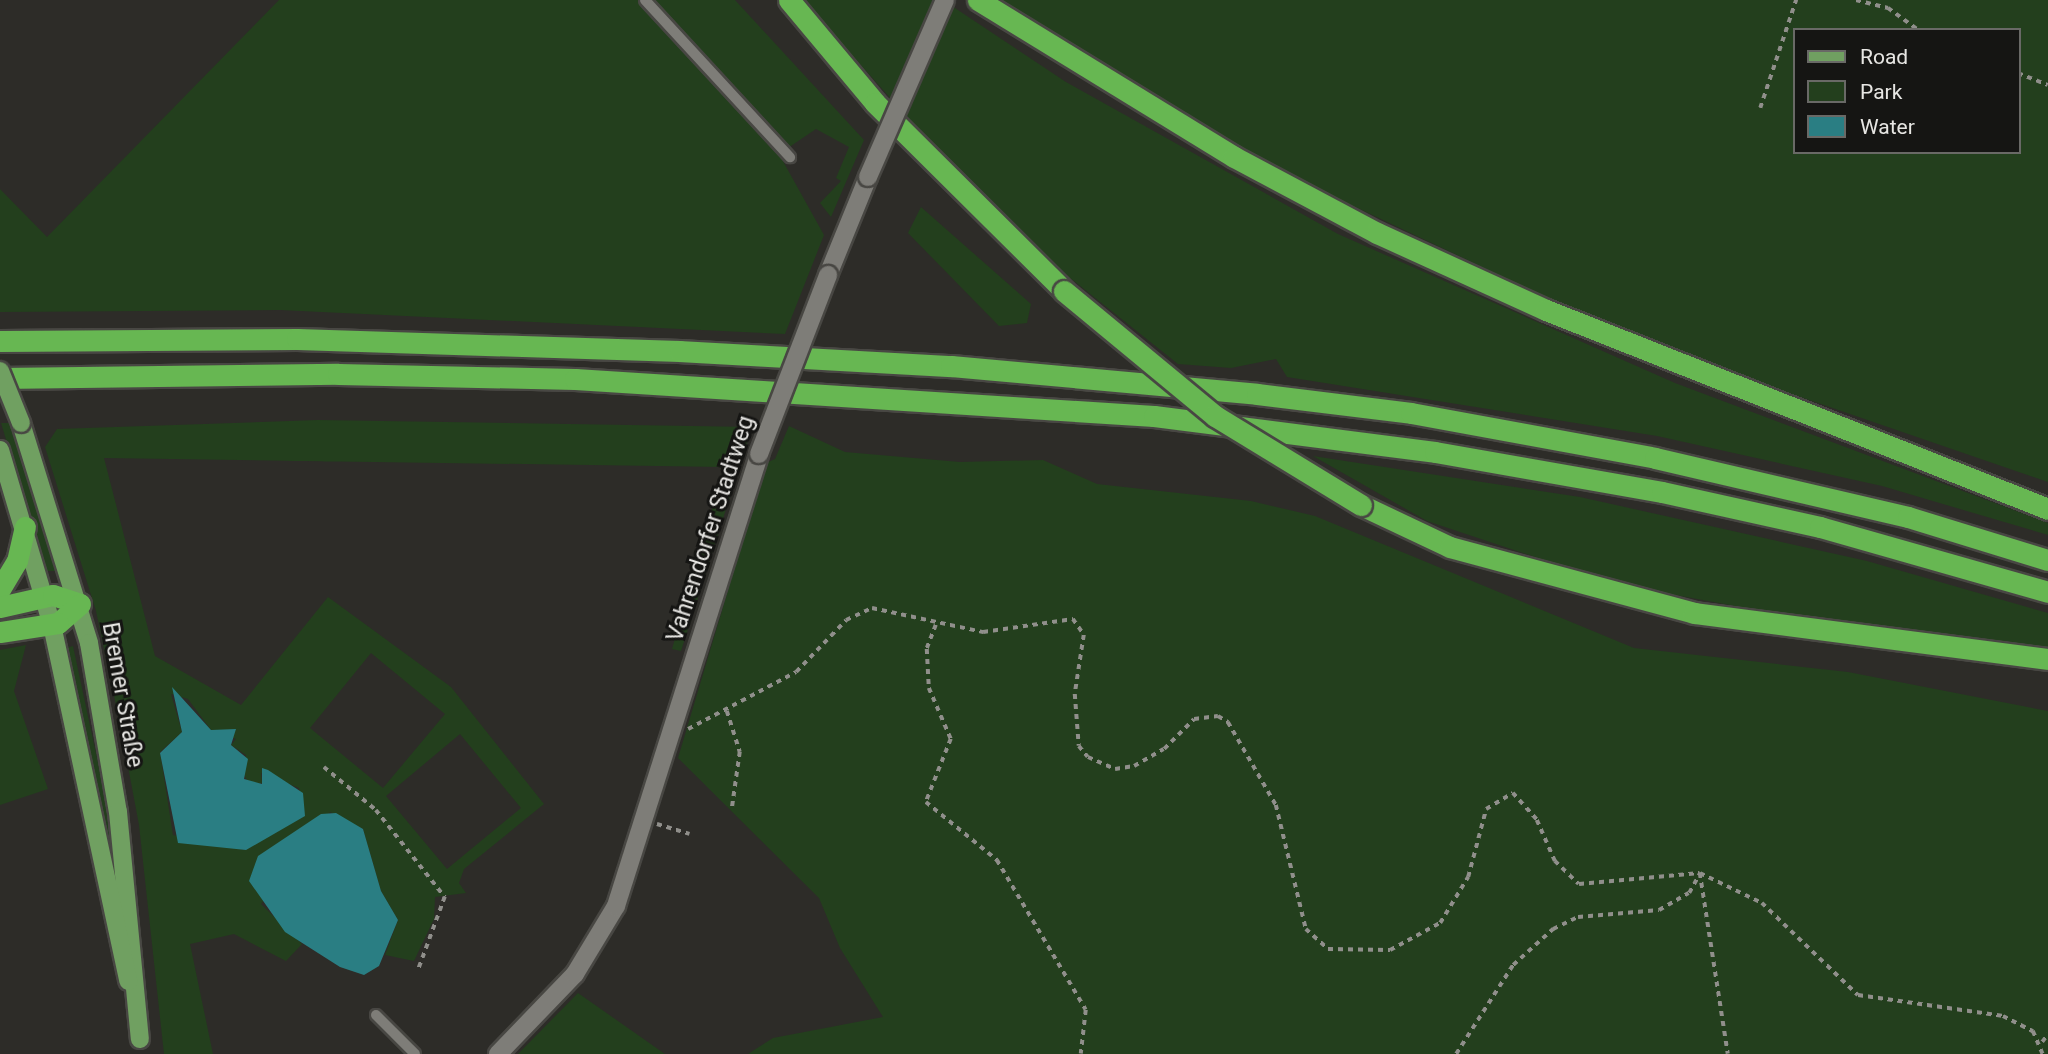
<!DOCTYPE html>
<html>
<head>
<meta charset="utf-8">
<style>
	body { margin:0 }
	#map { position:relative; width:2048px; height:1054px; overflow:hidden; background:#2d2c28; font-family:Roboto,sans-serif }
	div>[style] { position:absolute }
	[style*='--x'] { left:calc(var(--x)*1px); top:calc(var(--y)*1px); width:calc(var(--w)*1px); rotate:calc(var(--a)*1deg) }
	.green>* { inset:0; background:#233f1d }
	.water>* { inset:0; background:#2a7e83 }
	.path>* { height:3.5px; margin-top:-1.75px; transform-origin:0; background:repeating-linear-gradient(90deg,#908f8b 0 5px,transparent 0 10px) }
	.roads { filter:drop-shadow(2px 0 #484743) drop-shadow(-2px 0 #484743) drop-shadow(0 2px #484743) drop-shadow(0 -2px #484743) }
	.lane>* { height:10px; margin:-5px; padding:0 5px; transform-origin:5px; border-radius:5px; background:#7e7d78 }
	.street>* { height:18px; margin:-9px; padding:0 9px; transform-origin:9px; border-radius:9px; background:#7e7d78 }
	.primary>* { height:18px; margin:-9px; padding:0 9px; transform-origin:9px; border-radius:9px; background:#70a061 }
	.highway>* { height:21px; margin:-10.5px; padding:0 10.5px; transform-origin:10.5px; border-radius:10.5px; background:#67b752 }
	.bridges { filter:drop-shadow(2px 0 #484743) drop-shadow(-2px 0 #484743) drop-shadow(0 2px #484743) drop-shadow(0 -2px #484743) }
	.street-bridge>* { height:18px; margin:-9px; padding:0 9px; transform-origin:9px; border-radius:9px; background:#7e7d78 }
	.primary-bridge>* { height:18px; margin:-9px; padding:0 9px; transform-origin:9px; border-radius:9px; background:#70a061 }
	.highway-bridge>* { height:21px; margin:-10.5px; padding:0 10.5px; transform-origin:10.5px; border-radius:10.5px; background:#67b752 }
	span { translate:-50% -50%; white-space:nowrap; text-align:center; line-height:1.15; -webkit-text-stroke:6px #151513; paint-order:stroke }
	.street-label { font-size:23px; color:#e7e6e3 }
	.legend { position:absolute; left:1793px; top:28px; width:228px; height:126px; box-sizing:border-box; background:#151513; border:2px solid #696966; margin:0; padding:9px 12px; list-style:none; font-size:21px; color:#e7e6e3 }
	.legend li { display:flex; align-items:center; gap:14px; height:35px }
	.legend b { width:35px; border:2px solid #696966 }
</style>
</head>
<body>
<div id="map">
	<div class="green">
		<div style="clip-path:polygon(279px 0,735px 0,864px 140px,831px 217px,820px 203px,841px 181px,836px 178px,849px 147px,816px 129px,779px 154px,824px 235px,785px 334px,280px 310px,0 312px,0 189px,47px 237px)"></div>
		<div style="clip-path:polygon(803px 0,943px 0,1066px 82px,1338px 234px,1675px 383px,2048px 523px,2048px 535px,1882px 486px,1657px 436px,1287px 377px,1276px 359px,1231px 368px,1178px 364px,1030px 246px,973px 191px)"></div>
		<div style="clip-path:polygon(evenodd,1000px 0,2048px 0,2048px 482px,1734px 374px,1573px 310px,1246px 155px,1000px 0,1794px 30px,2018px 30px,2018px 152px,1794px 152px,1794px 30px)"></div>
		<div style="clip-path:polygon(921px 207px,1031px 304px,1027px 323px,999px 326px,908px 233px)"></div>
		<div style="clip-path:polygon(evenodd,318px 420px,752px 427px,681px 651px,672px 649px,724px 467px,104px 458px,155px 656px,241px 705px,328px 597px,451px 687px,544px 804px,464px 869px,459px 883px,466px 893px,435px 897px,434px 919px,414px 961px,385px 955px,398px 920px,381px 891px,363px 829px,330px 812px,261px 904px,302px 944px,286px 961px,234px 934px,190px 944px,213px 1054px,164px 1054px,139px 825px,119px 719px,96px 611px,45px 447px,57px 429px,318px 420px,371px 653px,445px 714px,383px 788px,310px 728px,371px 653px,318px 420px,171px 694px,188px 699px,211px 730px,236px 739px,231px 745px,246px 755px,242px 771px,249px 784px,262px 783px,261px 773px,299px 788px,302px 805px,246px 850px,173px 835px,160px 752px,182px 732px,171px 694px,318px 420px,460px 734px,521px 808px,447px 869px,386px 796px,460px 734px)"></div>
		<div style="clip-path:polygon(1px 423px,11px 423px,58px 571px,46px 571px)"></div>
		<div style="clip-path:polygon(789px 426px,845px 452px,960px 462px,1043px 460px,1097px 484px,1251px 501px,1315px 516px,1634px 648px,1848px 672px,2048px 711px,2048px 1054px,748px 1054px,773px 1038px,883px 1017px,840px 948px,819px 898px,678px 758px,766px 463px,775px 459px)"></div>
		<div style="clip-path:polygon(1313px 456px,1580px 497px,1867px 561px,2048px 613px,2048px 648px,1773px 613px,1616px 584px,1427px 521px)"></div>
		<div style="clip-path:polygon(26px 645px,14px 691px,48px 789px,0 805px,0 650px)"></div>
		<div style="clip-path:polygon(73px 646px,110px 819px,113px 864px,66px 648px)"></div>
		<div style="clip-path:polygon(578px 993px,665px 1054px,518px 1054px)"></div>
	</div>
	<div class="water">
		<div style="clip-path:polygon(172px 687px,211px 730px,236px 729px,231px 745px,248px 759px,244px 779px,262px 784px,262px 768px,268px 770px,303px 793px,305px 816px,246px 850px,178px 843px,160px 753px,182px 732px)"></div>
		<div style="clip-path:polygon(336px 813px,363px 829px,381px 891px,398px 920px,379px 966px,364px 975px,340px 967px,285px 932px,249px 881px,258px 856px,321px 814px)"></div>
	</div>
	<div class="path">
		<div style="--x:1856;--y:0;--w:33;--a:14"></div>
		<div style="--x:1888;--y:8;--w:37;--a:36"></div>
		<div style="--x:2018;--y:73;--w:32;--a:22"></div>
		<div style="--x:1760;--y:108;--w:114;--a:-71.6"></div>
		<div style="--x:936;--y:625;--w:26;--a:111"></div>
		<div style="--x:927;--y:649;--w:39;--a:87"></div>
		<div style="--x:929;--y:688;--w:56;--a:66.7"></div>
		<div style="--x:951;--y:739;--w:68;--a:111.6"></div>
		<div style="--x:926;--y:802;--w:92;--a:39.2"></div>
		<div style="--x:997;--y:860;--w:174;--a:59.3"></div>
		<div style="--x:1086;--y:1010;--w:44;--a:96.5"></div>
		<div style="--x:727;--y:711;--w:43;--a:72.4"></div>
		<div style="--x:740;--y:752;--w:58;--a:98"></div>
		<div style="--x:688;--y:729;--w:122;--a:-27.8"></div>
		<div style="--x:796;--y:672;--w:72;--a:-46.1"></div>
		<div style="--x:846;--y:620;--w:29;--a:-25"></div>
		<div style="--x:872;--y:608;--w:114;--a:12.2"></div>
		<div style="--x:983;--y:632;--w:91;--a:-8.2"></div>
		<div style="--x:1073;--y:619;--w:19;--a:55"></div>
		<div style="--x:1084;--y:635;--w:60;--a:98.7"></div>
		<div style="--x:1075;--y:694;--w:52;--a:85.6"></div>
		<div style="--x:1079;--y:746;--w:14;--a:51"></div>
		<div style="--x:1088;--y:757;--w:30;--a:24"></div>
		<div style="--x:1115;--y:769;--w:19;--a:-9"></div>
		<div style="--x:1134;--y:766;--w:34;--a:-30"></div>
		<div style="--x:1164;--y:749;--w:42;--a:-45"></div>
		<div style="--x:1194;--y:719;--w:24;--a:-7"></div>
		<div style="--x:1218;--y:716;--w:12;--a:31"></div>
		<div style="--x:1228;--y:722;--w:96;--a:60"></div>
		<div style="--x:1276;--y:805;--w:128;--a:76.4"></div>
		<div style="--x:1306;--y:929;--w:30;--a:42"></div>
		<div style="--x:1328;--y:949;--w:62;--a:0.9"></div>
		<div style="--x:1390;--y:950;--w:57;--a:-28.4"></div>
		<div style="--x:1440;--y:923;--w:54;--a:-58.7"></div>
		<div style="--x:1468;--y:877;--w:70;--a:-75.2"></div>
		<div style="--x:1486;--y:809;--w:31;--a:-31"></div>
		<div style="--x:1513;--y:793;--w:36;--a:48"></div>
		<div style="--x:1537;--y:820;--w:45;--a:66.3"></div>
		<div style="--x:1555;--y:861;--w:33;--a:44"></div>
		<div style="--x:1579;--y:884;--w:121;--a:-5.2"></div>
		<div style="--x:1700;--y:873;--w:69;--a:25.8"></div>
		<div style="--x:1762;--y:903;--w:133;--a:43.8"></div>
		<div style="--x:1858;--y:995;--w:147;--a:8.2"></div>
		<div style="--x:2003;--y:1016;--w:34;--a:27"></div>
		<div style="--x:2033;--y:1031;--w:25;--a:67"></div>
		<div style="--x:324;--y:767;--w:67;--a:39.6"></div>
		<div style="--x:376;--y:810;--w:111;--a:51.6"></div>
		<div style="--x:445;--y:897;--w:76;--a:110.1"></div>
		<div style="--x:657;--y:824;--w:34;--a:17"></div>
		<div style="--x:1700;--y:873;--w:183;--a:81.2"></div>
		<div style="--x:2042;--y:1042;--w:10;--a:-53"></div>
		<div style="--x:1456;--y:1054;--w:106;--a:-57.4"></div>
		<div style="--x:1513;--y:965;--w:54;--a:-42"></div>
		<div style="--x:1553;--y:929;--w:28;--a:-26"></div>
		<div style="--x:1578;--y:917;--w:81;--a:-4.9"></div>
		<div style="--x:1659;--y:910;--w:34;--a:-30"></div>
		<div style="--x:1689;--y:893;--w:23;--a:-61"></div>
	</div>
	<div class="roads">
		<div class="lane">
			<div style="--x:645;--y:0;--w:214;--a:47.3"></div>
			<div style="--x:376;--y:1015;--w:55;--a:45"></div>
		</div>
		<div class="street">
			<div style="--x:828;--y:275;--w:106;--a:-67.8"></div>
			<div style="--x:498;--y:1054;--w:111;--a:-46.1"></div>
			<div style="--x:575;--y:974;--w:79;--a:-58.9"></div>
			<div style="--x:616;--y:906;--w:474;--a:-72.4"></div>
		</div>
		<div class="primary">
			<div style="--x:21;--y:423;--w:230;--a:72.8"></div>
			<div style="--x:89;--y:643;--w:171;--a:80.3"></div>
			<div style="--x:118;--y:812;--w:228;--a:84.5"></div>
			<div style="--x:0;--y:450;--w:183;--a:73.5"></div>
			<div style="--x:52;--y:625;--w:364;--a:77.9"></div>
		</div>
		<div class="highway">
			<div style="--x:789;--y:0;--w:134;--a:50.1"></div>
			<div style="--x:875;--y:103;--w:267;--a:44.8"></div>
			<div style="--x:978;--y:0;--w:300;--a:31.5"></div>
			<div style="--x:1234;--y:157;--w:162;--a:28"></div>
			<div style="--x:1377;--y:233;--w:186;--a:24.5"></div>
			<div style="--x:1546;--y:310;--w:540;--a:21.62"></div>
			<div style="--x:0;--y:341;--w:297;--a:-0.4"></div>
			<div style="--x:297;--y:339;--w:383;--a:1.8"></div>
			<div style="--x:680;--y:351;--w:271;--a:3.2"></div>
			<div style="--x:951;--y:366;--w:307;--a:5.2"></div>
			<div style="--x:1257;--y:394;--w:155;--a:7"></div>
			<div style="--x:1411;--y:413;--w:248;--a:10.4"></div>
			<div style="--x:1655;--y:458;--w:260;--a:13.1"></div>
			<div style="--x:1908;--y:517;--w:146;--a:17.1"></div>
			<div style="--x:0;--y:378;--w:338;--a:-0.7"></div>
			<div style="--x:338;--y:374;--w:237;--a:1.2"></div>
			<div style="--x:575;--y:379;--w:580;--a:3.66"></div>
			<div style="--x:1154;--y:416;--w:283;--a:7.3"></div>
			<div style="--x:1435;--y:452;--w:230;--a:10"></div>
			<div style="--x:1662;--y:492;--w:162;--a:12.5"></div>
			<div style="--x:1820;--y:527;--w:237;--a:15.9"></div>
			<div style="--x:1361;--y:505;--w:98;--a:25.3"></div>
			<div style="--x:1450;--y:547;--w:253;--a:15.1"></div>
			<div style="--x:1694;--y:613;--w:357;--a:7.4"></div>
			<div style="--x:0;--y:589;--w:33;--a:-59"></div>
			<div style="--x:17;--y:561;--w:35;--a:-77"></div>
			<div style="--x:0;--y:607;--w:54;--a:-12.8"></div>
			<div style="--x:53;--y:595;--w:28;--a:18"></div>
			<div style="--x:80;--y:604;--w:29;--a:139"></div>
			<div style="--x:58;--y:623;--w:59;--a:171.2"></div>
		</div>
	</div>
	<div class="bridges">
		<div class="street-bridge">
			<div style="--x:868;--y:177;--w:193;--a:-66.5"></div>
			<div style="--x:759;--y:454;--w:192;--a:-68.9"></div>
		</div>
		<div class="primary-bridge">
			<div style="--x:0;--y:371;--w:56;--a:68"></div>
		</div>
		<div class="highway-bridge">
			<div style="--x:1064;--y:291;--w:196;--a:39.6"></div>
			<div style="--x:1215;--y:416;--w:171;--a:31.4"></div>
		</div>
	</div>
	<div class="street-label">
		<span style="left:711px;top:529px;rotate:-72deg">Vahrendorfer Stadtweg</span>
		<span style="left:122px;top:695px;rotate:80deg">Bremer Straße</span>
	</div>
	<ul class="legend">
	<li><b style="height:9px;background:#70a061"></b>Road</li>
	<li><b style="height:19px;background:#233f1d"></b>Park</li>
	<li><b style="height:19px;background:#2a7e83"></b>Water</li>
	</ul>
</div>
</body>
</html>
